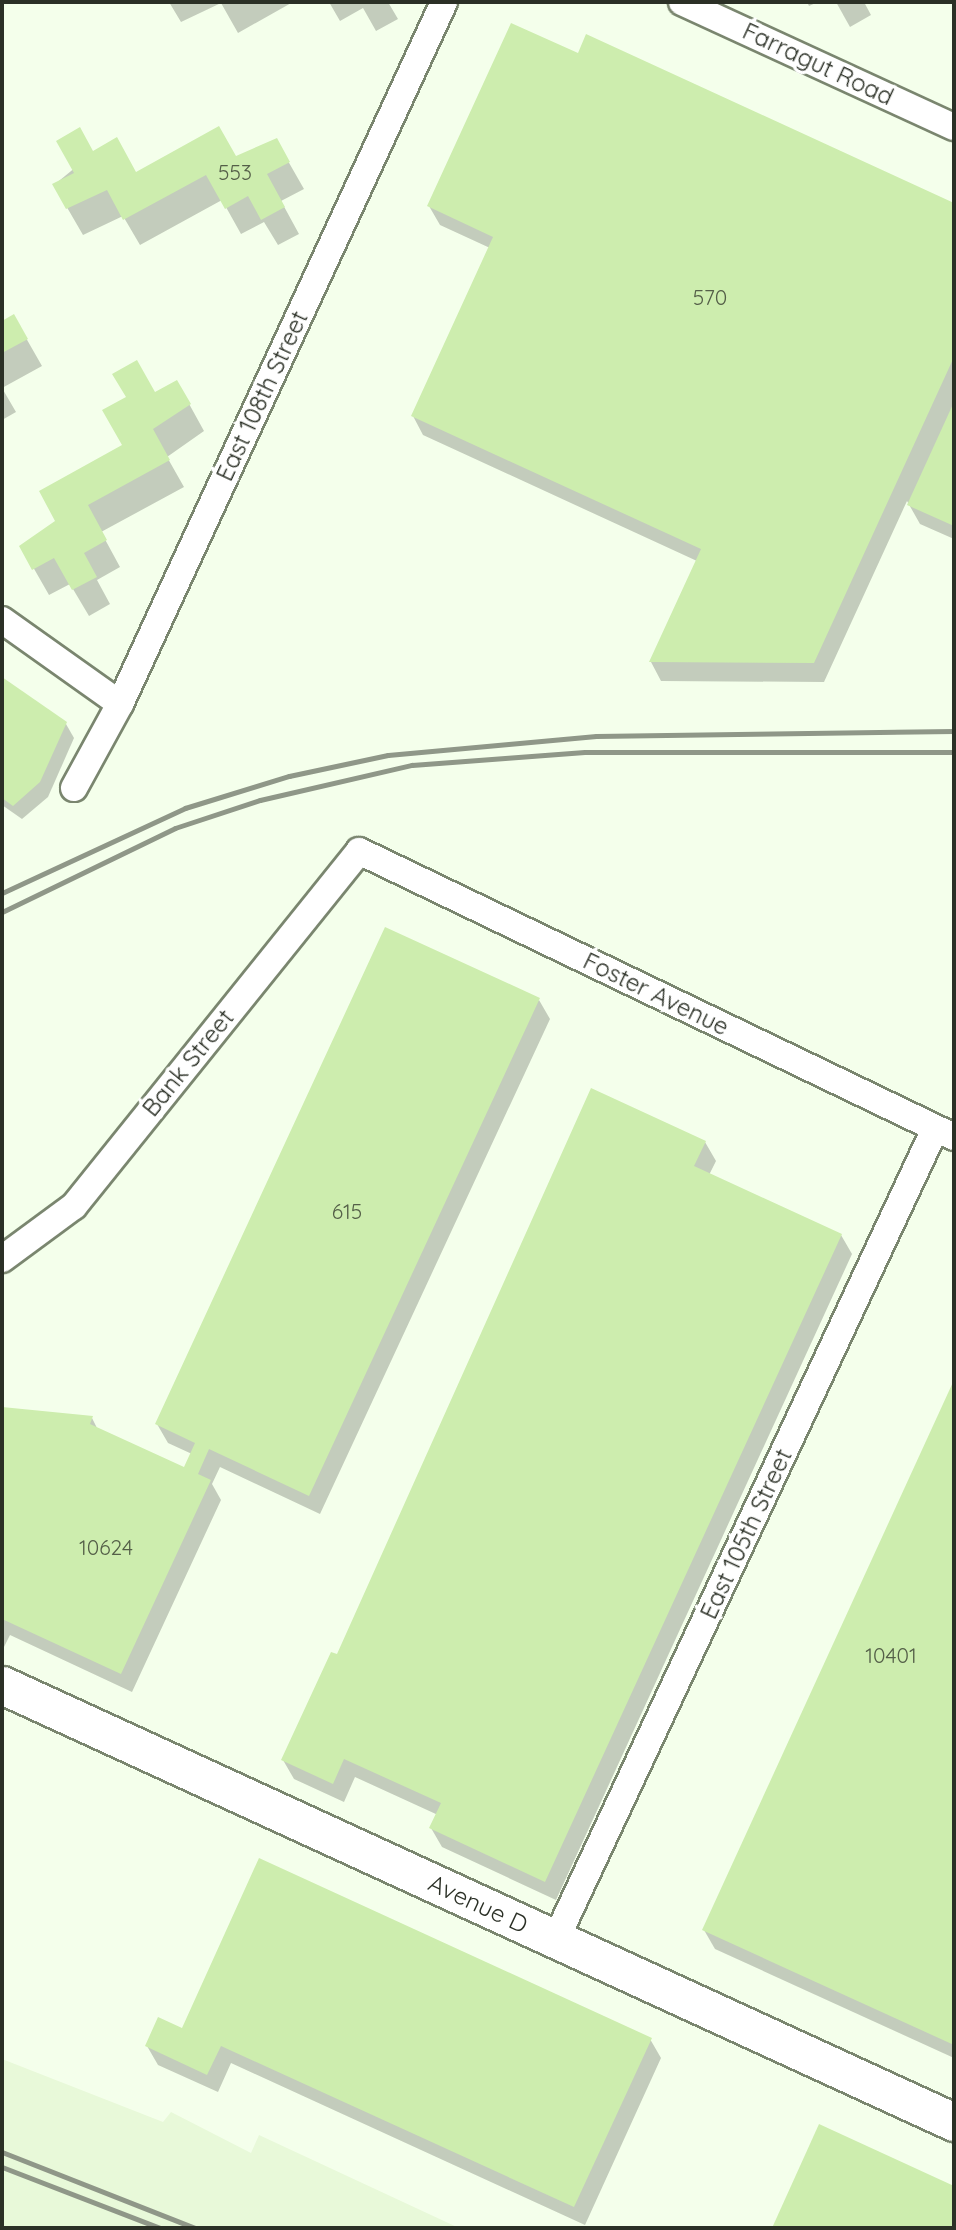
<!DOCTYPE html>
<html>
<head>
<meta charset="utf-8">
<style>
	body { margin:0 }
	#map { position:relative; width:956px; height:2230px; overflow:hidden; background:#f4ffeb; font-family:Quicksand,sans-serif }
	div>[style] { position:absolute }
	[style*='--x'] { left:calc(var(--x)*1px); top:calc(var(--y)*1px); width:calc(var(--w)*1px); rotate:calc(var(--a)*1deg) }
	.built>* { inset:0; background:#e8f9d9 }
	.shadow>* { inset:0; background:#0003 }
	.building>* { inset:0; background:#cdedae }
	.roads { filter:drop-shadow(2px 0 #7a866f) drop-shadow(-2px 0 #7a866f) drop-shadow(0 2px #7a866f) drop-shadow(0 -2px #7a866f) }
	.street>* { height:26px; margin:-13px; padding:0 13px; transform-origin:13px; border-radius:13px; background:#fff }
	.secondary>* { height:37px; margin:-18.5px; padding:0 18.5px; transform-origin:18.5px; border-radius:18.5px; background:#fff }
	.rail>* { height:5px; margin:-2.5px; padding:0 2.5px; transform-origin:2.5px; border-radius:2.5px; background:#8f9788 }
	span { translate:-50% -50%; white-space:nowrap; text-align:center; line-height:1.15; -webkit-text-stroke:7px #fff; paint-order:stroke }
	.number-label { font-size:21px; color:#545f48 }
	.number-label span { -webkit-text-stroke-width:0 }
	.street-label { font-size:24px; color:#2b3026 }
	.frame { position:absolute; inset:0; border:4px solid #2b3026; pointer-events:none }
</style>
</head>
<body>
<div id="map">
	<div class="built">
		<div style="clip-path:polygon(2px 2059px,163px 2122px,171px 2112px,251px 2153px,259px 2135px,459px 2228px,2px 2228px)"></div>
	</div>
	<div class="shadow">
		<div style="clip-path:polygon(169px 2px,293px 2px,238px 33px,221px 3px,181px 22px)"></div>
		<div style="clip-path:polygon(329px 2px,388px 2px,398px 19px,376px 31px,363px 8px,340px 21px)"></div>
		<div style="clip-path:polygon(807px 2px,818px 2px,809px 6px)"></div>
		<div style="clip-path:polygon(836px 2px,864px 2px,871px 15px,850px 27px)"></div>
		<div style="clip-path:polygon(587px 37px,954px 205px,954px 539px,920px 524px,907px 501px,824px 682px,661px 681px,651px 662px,697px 561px,423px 435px,413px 416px,490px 248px,440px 225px,429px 206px,579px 55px)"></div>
		<div style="clip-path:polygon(276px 140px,304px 189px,281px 201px,299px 234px,278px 245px,264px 222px,241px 234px,222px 200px,140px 245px,123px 216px,83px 235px,54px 185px,93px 153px,136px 174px,235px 158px)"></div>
		<div style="clip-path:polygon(14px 317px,42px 366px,2px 388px,16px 412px,2px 420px,2px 323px)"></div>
		<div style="clip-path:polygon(177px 382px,204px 431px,167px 457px,184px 487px,101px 532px,120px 567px,97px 580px,110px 604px,89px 616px,70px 584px,49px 595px,21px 546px,57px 522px,124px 446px,155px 394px)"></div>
		<div style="clip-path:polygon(2px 679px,66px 724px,74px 738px,48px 797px,22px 819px,2px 805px)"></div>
		<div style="clip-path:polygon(539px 1000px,550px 1019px,320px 1514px,220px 1467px,212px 1484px,221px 1500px,132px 1692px,10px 1635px,2px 1651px,2px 1409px,92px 1418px,98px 1430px,185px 1470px,192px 1454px,168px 1443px,157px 1424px)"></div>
		<div style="clip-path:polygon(705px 1142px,716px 1161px,709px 1175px,841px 1235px,852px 1254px,556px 1900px,442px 1847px,431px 1828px,438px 1815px,355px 1777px,344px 1802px,294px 1779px,283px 1760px,338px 1657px)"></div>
		<div style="clip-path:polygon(954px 1384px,954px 2058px,715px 1949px,704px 1930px)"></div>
		<div style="clip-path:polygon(183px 2030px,650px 2039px,661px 2058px,585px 2225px,231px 2063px,218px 2092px,158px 2065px,147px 2046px)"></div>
		<div style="clip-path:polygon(820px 2127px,954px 2188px,954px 2228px,774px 2228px)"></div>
	</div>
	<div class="building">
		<div style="clip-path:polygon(511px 23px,578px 53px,586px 34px,954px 203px,954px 357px,814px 663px,649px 662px,701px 549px,411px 416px,493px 237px,427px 206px)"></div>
		<div style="clip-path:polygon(219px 126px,236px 156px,277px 138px,290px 162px,267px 174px,285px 207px,261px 220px,248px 196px,225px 209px,206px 175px,123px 220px,107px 190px,66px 209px,52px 184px,74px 173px,56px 141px,80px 127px,93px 151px,117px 137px,136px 172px)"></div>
		<div style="clip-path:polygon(14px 314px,28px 339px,2px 353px,2px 321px)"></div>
		<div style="clip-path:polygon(137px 360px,155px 392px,177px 380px,191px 404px,153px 429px,170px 460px,88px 505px,107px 540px,84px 553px,97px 577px,72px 590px,54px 558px,32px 570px,19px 546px,55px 521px,39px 491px,122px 445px,102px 410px,126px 397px,112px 374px)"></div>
		<div style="clip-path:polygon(954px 402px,954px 526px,907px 505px)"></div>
		<div style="clip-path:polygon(2px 677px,67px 722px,40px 782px,13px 806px,2px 798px)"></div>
		<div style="clip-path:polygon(385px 927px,540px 998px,309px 1496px,209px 1449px,198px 1474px,211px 1480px,121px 1674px,2px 1619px,2px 1407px,93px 1416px,90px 1424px,184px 1467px,195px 1443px,155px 1424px)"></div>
		<div style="clip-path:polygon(591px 1088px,706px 1141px,694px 1166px,842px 1234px,545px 1882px,429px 1828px,441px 1803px,344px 1759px,333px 1784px,281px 1760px,331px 1652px,337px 1654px)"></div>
		<div style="clip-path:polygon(954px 1380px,954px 2045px,702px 1930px)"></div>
		<div style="clip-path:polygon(259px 1858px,652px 2038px,574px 2207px,221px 2046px,207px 2075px,145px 2046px,158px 2017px,182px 2028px)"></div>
		<div style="clip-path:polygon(819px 2124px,954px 2186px,954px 2228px,772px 2228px)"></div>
	</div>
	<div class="roads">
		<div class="street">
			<div style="--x:682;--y:2;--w:299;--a:24.7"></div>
			<div style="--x:2;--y:620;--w:145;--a:35.4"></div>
			<div style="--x:74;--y:788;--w:96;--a:-61.3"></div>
			<div style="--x:120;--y:704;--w:773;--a:-65.22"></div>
			<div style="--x:2;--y:1259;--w:89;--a:-36.4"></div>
			<div style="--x:74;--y:1206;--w:455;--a:-51.2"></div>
			<div style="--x:359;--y:851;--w:660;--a:25.67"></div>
			<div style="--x:556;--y:1939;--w:894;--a:-64.93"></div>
		</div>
		<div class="secondary">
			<div style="--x:2;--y:1685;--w:1048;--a:24.66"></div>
		</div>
	</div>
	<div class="rail">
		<div style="--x:2;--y:893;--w:202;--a:-24.9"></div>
		<div style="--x:185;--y:808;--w:109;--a:-17.1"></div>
		<div style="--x:289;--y:776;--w:101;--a:-12"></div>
		<div style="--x:388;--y:755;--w:209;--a:-5.2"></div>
		<div style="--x:596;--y:736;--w:358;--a:-0.8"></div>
		<div style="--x:2;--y:912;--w:192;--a:-25.9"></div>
		<div style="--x:175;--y:828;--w:89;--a:-18.2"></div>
		<div style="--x:260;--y:800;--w:156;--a:-13"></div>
		<div style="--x:412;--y:765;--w:173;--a:-4.3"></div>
		<div style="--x:585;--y:752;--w:369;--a:0"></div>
		<div style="--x:2;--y:2152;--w:207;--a:21.5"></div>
		<div style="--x:2;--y:2167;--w:169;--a:21.1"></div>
	</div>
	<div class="number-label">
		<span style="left:235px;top:172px">553</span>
		<span style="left:710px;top:297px">570</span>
		<span style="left:347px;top:1211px">615</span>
		<span style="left:106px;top:1547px">10624</span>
		<span style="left:891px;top:1655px">10401</span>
	</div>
	<div class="street-label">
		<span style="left:818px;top:64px;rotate:25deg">Farragut Road</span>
		<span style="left:262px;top:396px;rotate:-65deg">East 108th Street</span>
		<span style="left:656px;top:994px;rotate:26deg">Foster Avenue</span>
		<span style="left:188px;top:1063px;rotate:-51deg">Bank Street</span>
		<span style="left:746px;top:1534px;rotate:-65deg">East 105th Street</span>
		<span style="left:478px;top:1904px;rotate:25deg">Avenue D</span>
	</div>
	<div class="frame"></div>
</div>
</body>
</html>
